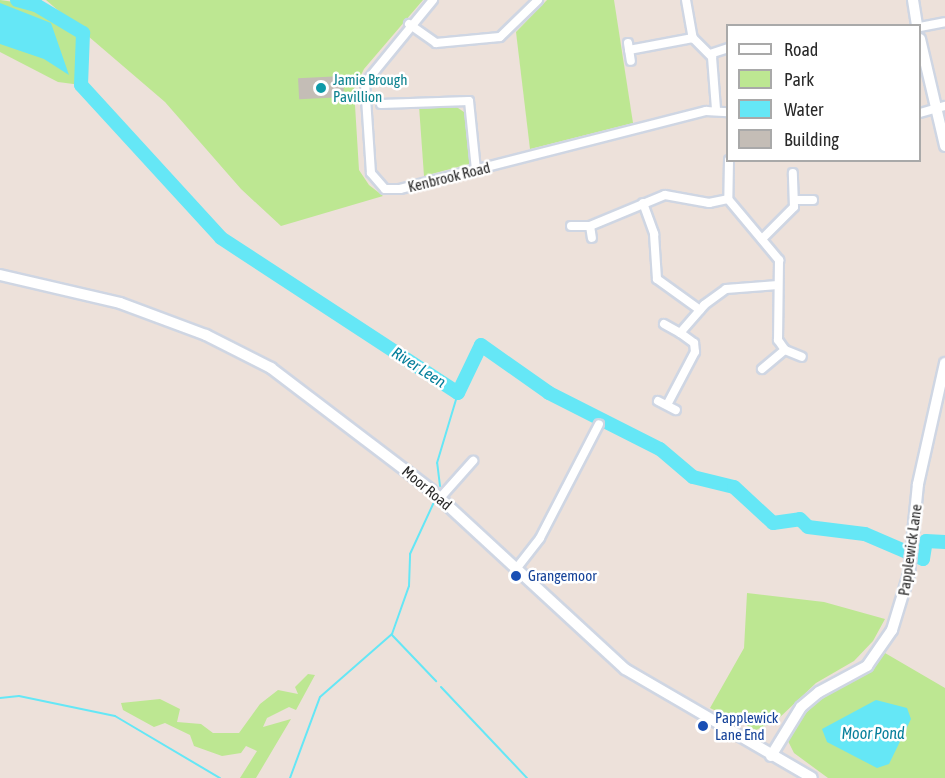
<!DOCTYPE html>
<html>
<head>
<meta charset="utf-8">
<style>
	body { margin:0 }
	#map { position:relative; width:945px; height:778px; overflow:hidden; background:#ede1da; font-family:"Asap Condensed",sans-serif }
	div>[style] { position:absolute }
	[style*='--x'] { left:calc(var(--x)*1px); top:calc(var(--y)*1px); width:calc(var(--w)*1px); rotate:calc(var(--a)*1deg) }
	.green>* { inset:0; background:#bde792 }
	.water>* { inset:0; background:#65e7f6 }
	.stream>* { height:2px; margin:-1px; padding:0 1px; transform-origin:1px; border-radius:1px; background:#65e7f6 }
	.river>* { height:14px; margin:-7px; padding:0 7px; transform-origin:7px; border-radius:7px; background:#65e7f6 }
	.building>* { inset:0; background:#c4bdb6; transform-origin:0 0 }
	.roads { filter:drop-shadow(2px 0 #cfd6e3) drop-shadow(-2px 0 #cfd6e3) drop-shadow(0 2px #cfd6e3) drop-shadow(0 -2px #cfd6e3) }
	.street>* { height:8px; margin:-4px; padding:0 4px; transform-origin:4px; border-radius:4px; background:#fff }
	.secondary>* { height:10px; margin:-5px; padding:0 5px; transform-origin:5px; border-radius:5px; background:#fff }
	.dots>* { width:16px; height:16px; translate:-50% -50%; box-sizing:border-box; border:3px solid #fff; border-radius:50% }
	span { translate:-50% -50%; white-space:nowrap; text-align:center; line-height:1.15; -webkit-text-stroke:5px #fff; paint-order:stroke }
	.culture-label { font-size:15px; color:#0d838f }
	.left { translate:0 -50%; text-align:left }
	.street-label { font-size:15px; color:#292929 }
	.transit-label { font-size:15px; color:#164399 }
	.water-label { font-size:16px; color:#067f9b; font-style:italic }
	.legend { position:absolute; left:726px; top:24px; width:195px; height:138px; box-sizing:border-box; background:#fff; border:2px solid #a9a9a9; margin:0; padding:8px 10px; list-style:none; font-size:18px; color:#292929 }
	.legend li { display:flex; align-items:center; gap:12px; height:30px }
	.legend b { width:30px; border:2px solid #a9a9a9 }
</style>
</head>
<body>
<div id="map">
	<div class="green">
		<div style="clip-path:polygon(0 0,36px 5px,83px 33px,81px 85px,58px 82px,0 52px)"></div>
		<div style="clip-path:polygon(46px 0,423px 0,364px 69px,354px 89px,359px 170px,369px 185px,383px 196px,281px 226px,241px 189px,165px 102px)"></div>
		<div style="clip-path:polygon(547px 0,614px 0,633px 123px,530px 149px,516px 32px)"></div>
		<div style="clip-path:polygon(419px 106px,455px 106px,464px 112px,470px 136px,469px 164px,424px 176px)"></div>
		<div style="clip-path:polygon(747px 593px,824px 602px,885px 619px,873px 641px,854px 661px,816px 683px,777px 720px,756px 730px,710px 708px,744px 648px)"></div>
		<div style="clip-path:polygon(885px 653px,945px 688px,945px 778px,828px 778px,794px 753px,787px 739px,791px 726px,827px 694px,871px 670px)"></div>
		<div style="clip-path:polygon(308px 674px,315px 675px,296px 710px,289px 707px,267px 718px,263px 727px,291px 719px,256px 778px,240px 778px,257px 751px,246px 746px,241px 753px,222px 756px,194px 746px,190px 735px,165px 723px,154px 727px,123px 710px,121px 703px,160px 699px,180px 709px,177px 722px,201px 724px,213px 733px,239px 733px,260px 704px,278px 690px,298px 694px,295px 687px)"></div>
	</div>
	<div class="water">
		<div style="clip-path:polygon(0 3px,51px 23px,69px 75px,44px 59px,0 44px)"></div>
		<div style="clip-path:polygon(876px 700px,907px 708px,911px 719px,889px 764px,877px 768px,827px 742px,822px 729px)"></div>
	</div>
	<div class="stream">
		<div style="--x:440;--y:486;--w:23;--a:-97"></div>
		<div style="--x:437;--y:463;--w:73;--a:-73.3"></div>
		<div style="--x:392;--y:635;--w:64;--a:46.3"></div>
		<div style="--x:441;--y:687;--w:125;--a:46.6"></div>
		<div style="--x:0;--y:698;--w:19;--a:-6"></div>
		<div style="--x:19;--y:696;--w:98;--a:11.8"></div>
		<div style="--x:115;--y:716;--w:122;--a:30.6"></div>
		<div style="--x:290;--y:778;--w:86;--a:-69.7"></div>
		<div style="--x:320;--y:697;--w:96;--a:-41.2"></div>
		<div style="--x:392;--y:634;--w:51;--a:-70.5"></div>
		<div style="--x:409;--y:586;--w:32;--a:-88"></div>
		<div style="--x:410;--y:554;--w:57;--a:-65.2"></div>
	</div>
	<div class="river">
		<div style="--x:17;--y:0;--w:20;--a:15"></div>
		<div style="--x:36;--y:5;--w:55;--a:30.8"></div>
		<div style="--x:83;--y:33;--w:52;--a:92.2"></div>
		<div style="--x:81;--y:85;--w:207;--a:47.5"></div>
		<div style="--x:221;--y:238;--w:283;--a:33.2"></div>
		<div style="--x:458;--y:393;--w:53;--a:-64.4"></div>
		<div style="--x:481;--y:345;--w:83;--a:35.2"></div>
		<div style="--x:549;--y:393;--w:124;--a:26.8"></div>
		<div style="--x:660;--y:449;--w:43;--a:40.3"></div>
		<div style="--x:693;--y:477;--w:42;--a:13.7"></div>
		<div style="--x:734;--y:487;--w:53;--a:42.7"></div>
		<div style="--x:773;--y:523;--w:27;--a:-8"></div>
		<div style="--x:800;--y:519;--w:11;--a:45"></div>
		<div style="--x:808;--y:527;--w:57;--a:7"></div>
		<div style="--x:865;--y:534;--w:63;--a:23.3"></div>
		<div style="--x:923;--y:559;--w:18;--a:-81"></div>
		<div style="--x:926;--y:541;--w:19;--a:3"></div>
	</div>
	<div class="building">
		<div style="left:343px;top:76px;width:21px;height:45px;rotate:87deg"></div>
	</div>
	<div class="roads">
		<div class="street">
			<div style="--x:433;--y:0;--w:107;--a:129.3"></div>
			<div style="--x:365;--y:83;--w:90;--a:86.2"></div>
			<div style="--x:371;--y:173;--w:21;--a:49"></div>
			<div style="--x:385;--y:189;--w:15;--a:0"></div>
			<div style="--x:400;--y:189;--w:316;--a:-14.3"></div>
			<div style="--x:706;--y:111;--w:22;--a:3"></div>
			<div style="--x:686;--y:0;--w:39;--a:80"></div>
			<div style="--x:693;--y:38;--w:27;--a:45"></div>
			<div style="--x:712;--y:57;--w:52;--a:85.6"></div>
			<div style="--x:409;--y:24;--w:33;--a:35"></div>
			<div style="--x:436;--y:43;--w:64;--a:-5.4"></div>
			<div style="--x:500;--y:37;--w:53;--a:-44.2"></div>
			<div style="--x:920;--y:27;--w:25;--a:-11"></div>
			<div style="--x:628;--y:43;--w:18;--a:81"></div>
			<div style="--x:629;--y:50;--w:65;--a:-10.6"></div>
			<div style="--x:710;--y:54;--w:19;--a:-18"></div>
			<div style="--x:381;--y:104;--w:88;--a:-2"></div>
			<div style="--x:469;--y:101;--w:69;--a:84.2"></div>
			<div style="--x:920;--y:113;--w:26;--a:-16"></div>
			<div style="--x:729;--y:160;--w:39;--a:91"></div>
			<div style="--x:728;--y:199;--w:80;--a:50.1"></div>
			<div style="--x:779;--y:260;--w:80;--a:90.7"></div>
			<div style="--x:778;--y:340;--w:12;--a:55"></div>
			<div style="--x:785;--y:350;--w:18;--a:22"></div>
			<div style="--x:794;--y:200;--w:19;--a:0"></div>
			<div style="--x:643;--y:203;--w:33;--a:70"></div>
			<div style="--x:654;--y:234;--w:45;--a:86.2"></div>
			<div style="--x:657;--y:279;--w:53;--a:35.8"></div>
			<div style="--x:571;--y:226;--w:19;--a:0"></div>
			<div style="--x:590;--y:226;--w:81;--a:-22.5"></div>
			<div style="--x:665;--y:195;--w:45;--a:10.3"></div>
			<div style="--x:709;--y:203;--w:19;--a:-12"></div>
			<div style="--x:590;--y:226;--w:12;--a:81"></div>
			<div style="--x:762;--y:239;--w:45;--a:-45"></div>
			<div style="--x:794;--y:207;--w:34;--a:-92"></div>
			<div style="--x:664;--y:324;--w:18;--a:29"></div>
			<div style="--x:762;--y:369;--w:30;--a:-40"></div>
			<div style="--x:658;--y:401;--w:20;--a:27"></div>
			<div style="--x:667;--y:405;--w:60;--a:-62.2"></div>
			<div style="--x:695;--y:352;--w:9;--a:-96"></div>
			<div style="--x:694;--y:343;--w:17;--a:-144"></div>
			<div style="--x:680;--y:333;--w:37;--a:-49"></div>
			<div style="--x:704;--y:305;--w:27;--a:-36"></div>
			<div style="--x:726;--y:289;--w:52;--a:-4.4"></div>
			<div style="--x:440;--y:498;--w:50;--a:-48.3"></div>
			<div style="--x:516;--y:569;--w:39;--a:-52"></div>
			<div style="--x:540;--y:538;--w:128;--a:-62.6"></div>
		</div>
		<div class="secondary">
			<div style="--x:913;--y:0;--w:26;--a:81"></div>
			<div style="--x:920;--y:39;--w:110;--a:76.8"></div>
			<div style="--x:0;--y:275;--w:123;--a:13.1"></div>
			<div style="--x:120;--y:303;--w:92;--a:20.4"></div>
			<div style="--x:206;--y:335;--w:73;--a:26.9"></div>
			<div style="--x:271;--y:368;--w:201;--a:37.3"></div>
			<div style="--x:431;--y:490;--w:264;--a:42.7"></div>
			<div style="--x:625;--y:669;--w:216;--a:30.2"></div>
			<div style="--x:771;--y:756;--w:57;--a:-58.5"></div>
			<div style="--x:801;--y:707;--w:23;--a:-40"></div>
			<div style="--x:819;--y:692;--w:55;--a:-28.4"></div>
			<div style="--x:867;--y:666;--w:44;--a:-55.2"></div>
			<div style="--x:892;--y:630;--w:59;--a:-73.1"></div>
			<div style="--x:909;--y:574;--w:90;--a:-84.3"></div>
			<div style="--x:918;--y:484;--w:124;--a:-77.4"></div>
		</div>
	</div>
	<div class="dots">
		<div style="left:321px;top:88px;background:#0f9aa8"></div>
		<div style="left:516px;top:576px;background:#1a4fb4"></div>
		<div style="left:703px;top:726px;background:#1a4fb4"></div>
	</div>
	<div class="culture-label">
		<span class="left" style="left:333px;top:88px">Jamie Brough<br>Pavillion</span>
	</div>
	<div class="street-label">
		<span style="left:449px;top:177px;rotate:-14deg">Kenbrook Road</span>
		<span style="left:427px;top:488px;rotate:40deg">Moor Road</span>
		<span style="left:910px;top:550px;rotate:-82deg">Papplewick Lane</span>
	</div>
	<div class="transit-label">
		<span class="left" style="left:528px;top:576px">Grangemoor</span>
		<span class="left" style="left:715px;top:726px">Papplewick<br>Lane End</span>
	</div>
	<div class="water-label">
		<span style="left:419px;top:367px;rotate:33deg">River Leen</span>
		<span style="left:873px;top:733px">Moor Pond</span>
	</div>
	<ul class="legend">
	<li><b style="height:8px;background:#fff"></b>Road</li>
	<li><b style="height:16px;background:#bde792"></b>Park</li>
	<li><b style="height:16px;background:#65e7f6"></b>Water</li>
	<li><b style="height:16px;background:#c4bdb6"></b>Building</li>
	</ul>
</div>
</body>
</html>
